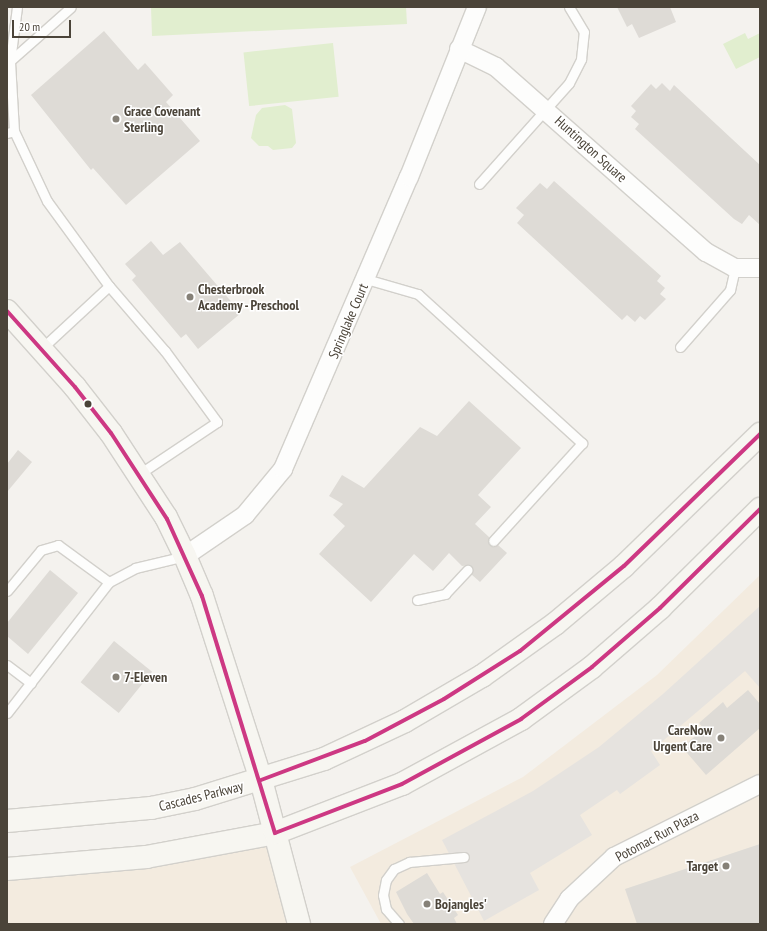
<!DOCTYPE html>
<html>
<head>
<meta charset="utf-8">
<style>
	body { margin:0 }
	#map { position:relative; width:767px; height:931px; overflow:hidden; background:#f4f2ee; font-family:"PT Sans Narrow",sans-serif }
	div>[style] { position:absolute }
	[style*='--x'] { left:calc(var(--x)*1px); top:calc(var(--y)*1px); width:calc(var(--w)*1px); rotate:calc(var(--a)*1deg) }
	.commercial>* { inset:0; background:#f3ebdf }
	.green>* { inset:0; background:#e1eecf; transform-origin:0 0 }
	.parking>* { inset:0; background:#e6e3df }
	.building>* { inset:0; background:#dedbd6; transform-origin:0 0 }
	.roads { filter:drop-shadow(1px 0 #d2d0cb) drop-shadow(-1px 0 #d2d0cb) drop-shadow(0 1px #d2d0cb) drop-shadow(0 -1px #d2d0cb) }
	.lane>* { height:9px; margin:-4.5px; padding:0 4.5px; transform-origin:4.5px; border-radius:4.5px; background:#fdfdfc }
	.street>* { height:18px; margin:-9px; padding:0 9px; transform-origin:9px; border-radius:9px; background:#fdfdfc }
	.secondary>* { height:22px; margin:-11px; padding:0 11px; transform-origin:11px; border-radius:11px; background:#f7f6f1 }
	.bus-1>* { height:4px; margin:-2px; padding:0 2px; transform-origin:2px; border-radius:2px; background:#cd3883 }
	.dots>* { width:11px; height:11px; translate:-50% -50%; box-sizing:border-box; border:2px solid #fff; border-radius:50% }
	span { translate:-50% -50%; white-space:nowrap; text-align:center; line-height:1.15; -webkit-text-stroke:3px #fff; paint-order:stroke }
	.poi-label { font-size:14px; color:#4b4439; font-weight:700 }
	.left { translate:0 -50%; text-align:left }
	.right { translate:-100% -50%; text-align:right }
	.street-label { font-size:14px; color:#4b4439 }
	.frame { position:absolute; inset:0; border:8px solid #4b4439; pointer-events:none }
	.scale { position:absolute; left:12px; top:20px; width:59px; height:18px; box-sizing:border-box; border:2px solid #4b4439; border-top:0; padding-left:5px; font-size:12px; line-height:14px; white-space:nowrap; color:#4b4439; -webkit-text-stroke:3px #fff; paint-order:stroke }
</style>
</head>
<body>
<div id="map">
	<div class="commercial">
		<div style="clip-path:polygon(760px 575px,760px 924px,381px 924px,350px 867px,523px 777px,657px 675px)"></div>
		<div style="clip-path:polygon(275px 833px,299px 924px,7px 924px,7px 869px)"></div>
	</div>
	<div class="green">
		<div style="clip-path:polygon(151px 7px,406px 7px,407px 24px,152px 36px)"></div>
		<div style="clip-path:polygon(745px 33px,748px 39px,760px 33px,760px 57px,736px 69px,723px 44px)"></div>
		<div style="left:333px;top:43px;width:54px;height:90px;rotate:84deg"></div>
		<div style="clip-path:polygon(285px 105px,292px 109px,296px 143px,292px 148px,273px 150px,268px 146px,259px 146px,251px 138px,256px 115px,262px 108px)"></div>
	</div>
	<div class="parking">
		<div style="clip-path:polygon(760px 606px,760px 688px,745px 671px,651px 751px,660px 765px,620px 794px,617px 790px,580px 815px,592px 835px,530px 873px,539px 890px,484px 921px,442px 840px,533px 791px,599px 747px,663px 694px)"></div>
	</div>
	<div class="building">
		<div style="clip-path:polygon(617px 7px,670px 7px,676px 22px,639px 38px,632px 24px,627px 27px)"></div>
		<div style="clip-path:polygon(104px 31px,138px 70px,145px 63px,173px 95px,166px 102px,200px 141px,126px 205px,93px 168px,91px 170px,31px 95px)"></div>
		<div style="clip-path:polygon(662px 83px,670px 91px,674px 85px,760px 165px,760px 225px,749px 215px,742px 224px,734px 219px,635px 129px,639px 124px,631px 117px,636px 111px,631px 106px,651px 84px,656px 89px)"></div>
		<div style="clip-path:polygon(554px 181px,661px 276px,657px 281px,665px 288px,660px 294px,666px 299px,645px 320px,640px 316px,635px 322px,627px 315px,622px 320px,517px 223px,524px 215px,516px 208px,540px 183px,547px 189px)"></div>
		<div style="clip-path:polygon(151px 241px,163px 255px,180px 242px,241px 313px,198px 349px,186px 334px,181px 338px,132px 280px,136px 276px,125px 264px)"></div>
		<div style="clip-path:polygon(469px 401px,521px 448px,478px 495px,491px 507px,475px 524px,489px 537px,489px 545px,498px 545px,507px 553px,480px 582px,471px 574px,471px 565px,462px 566px,449px 553px,433px 571px,414px 554px,371px 602px,319px 554px,345px 526px,333px 515px,343px 504px,329px 496px,342px 475px,364px 488px,420px 427px,437px 436px)"></div>
		<div style="clip-path:polygon(18px 450px,32px 462px,7px 492px,7px 464px)"></div>
		<div style="clip-path:polygon(50px 570px,78px 593px,28px 654px,7px 636px,7px 623px)"></div>
		<div style="left:114px;top:641px;width:49px;height:53px;rotate:39deg"></div>
		<div style="clip-path:polygon(748px 690px,760px 704px,760px 728px,706px 775px,682px 747px,704px 729px,699px 723px,723px 702px,727px 708px)"></div>
		<div style="clip-path:polygon(760px 844px,760px 924px,637px 924px,625px 889px)"></div>
		<div style="clip-path:polygon(427px 873px,440px 894px,443px 892px,458px 915px,454px 918px,457px 924px,414px 924px,407px 914px,396px 892px)"></div>
	</div>
	<div class="roads">
		<div class="lane">
			<div style="--x:10;--y:61;--w:81;--a:-41.5"></div>
			<div style="--x:14;--y:131;--w:77;--a:64.8"></div>
			<div style="--x:47;--y:201;--w:105;--a:53.9"></div>
			<div style="--x:109;--y:286;--w:93;--a:137.2"></div>
			<div style="--x:7;--y:133;--w:7;--a:-16"></div>
			<div style="--x:14;--y:131;--w:70;--a:-93.3"></div>
			<div style="--x:10;--y:61;--w:54;--a:-82.6"></div>
			<div style="--x:479;--y:184;--w:135;--a:-48.3"></div>
			<div style="--x:569;--y:83;--w:27;--a:-63"></div>
			<div style="--x:581;--y:59;--w:27;--a:-84"></div>
			<div style="--x:584;--y:32;--w:29;--a:-121"></div>
			<div style="--x:366;--y:279;--w:54;--a:16.1"></div>
			<div style="--x:418;--y:294;--w:222;--a:42.3"></div>
			<div style="--x:582;--y:443;--w:132;--a:132.2"></div>
			<div style="--x:109;--y:286;--w:86;--a:49.3"></div>
			<div style="--x:165;--y:351;--w:88;--a:53.8"></div>
			<div style="--x:217;--y:422;--w:94;--a:146.3"></div>
			<div style="--x:680;--y:347;--w:76;--a:-48.7"></div>
			<div style="--x:730;--y:290;--w:23;--a:-77"></div>
			<div style="--x:7;--y:591;--w:53;--a:-50.3"></div>
			<div style="--x:41;--y:550;--w:18;--a:-16"></div>
			<div style="--x:58;--y:545;--w:63;--a:36"></div>
			<div style="--x:417;--y:600;--w:29;--a:-12"></div>
			<div style="--x:445;--y:594;--w:33;--a:-47"></div>
			<div style="--x:7;--y:665;--w:30;--a:37"></div>
			<div style="--x:7;--y:713;--w:166;--a:-52.1"></div>
			<div style="--x:109;--y:582;--w:30;--a:-28"></div>
			<div style="--x:135;--y:568;--w:51;--a:-13.5"></div>
			<div style="--x:399;--y:924;--w:20;--a:-131"></div>
			<div style="--x:386;--y:909;--w:14;--a:-102"></div>
			<div style="--x:383;--y:895;--w:15;--a:-79"></div>
			<div style="--x:386;--y:880;--w:14;--a:-54"></div>
			<div style="--x:394;--y:869;--w:17;--a:-25"></div>
			<div style="--x:409;--y:862;--w:55;--a:-5.2"></div>
		</div>
		<div class="street">
			<div style="--x:459;--y:49;--w:41;--a:25.9"></div>
			<div style="--x:496;--y:67;--w:280;--a:41.4"></div>
			<div style="--x:706;--y:252;--w:33;--a:29"></div>
			<div style="--x:735;--y:268;--w:25;--a:0"></div>
			<div style="--x:185;--y:556;--w:73;--a:-34.3"></div>
			<div style="--x:245;--y:515;--w:60;--a:-50.4"></div>
			<div style="--x:283;--y:469;--w:318;--a:-66.7"></div>
			<div style="--x:409;--y:177;--w:183;--a:-68.2"></div>
			<div style="--x:553;--y:924;--w:30;--a:-57"></div>
			<div style="--x:569;--y:899;--w:62;--a:-43"></div>
			<div style="--x:614;--y:857;--w:163;--a:-26.6"></div>
		</div>
		<div class="secondary">
			<div style="--x:7;--y:311;--w:102;--a:48.2"></div>
			<div style="--x:75;--y:387;--w:58;--a:52"></div>
			<div style="--x:111;--y:433;--w:100;--a:56.8"></div>
			<div style="--x:166;--y:517;--w:43;--a:64"></div>
			<div style="--x:185;--y:556;--w:43;--a:67"></div>
			<div style="--x:202;--y:596;--w:193;--a:72.2"></div>
			<div style="--x:261;--y:780;--w:149;--a:75.2"></div>
			<div style="--x:7;--y:821;--w:145;--a:-5.2"></div>
			<div style="--x:151;--y:808;--w:45;--a:-11.6"></div>
			<div style="--x:195;--y:799;--w:135;--a:-17.2"></div>
			<div style="--x:324;--y:759;--w:89;--a:-25.1"></div>
			<div style="--x:405;--y:721;--w:89;--a:-30.3"></div>
			<div style="--x:482;--y:676;--w:90;--a:-35.5"></div>
			<div style="--x:555;--y:624;--w:90;--a:-40"></div>
			<div style="--x:624;--y:566;--w:190;--a:-44.1"></div>
			<div style="--x:7;--y:869;--w:140;--a:-4.9"></div>
			<div style="--x:146;--y:857;--w:131;--a:-10.5"></div>
			<div style="--x:275;--y:833;--w:136;--a:-21.1"></div>
			<div style="--x:402;--y:784;--w:136;--a:-28.6"></div>
			<div style="--x:521;--y:719;--w:88;--a:-36.2"></div>
			<div style="--x:592;--y:667;--w:90;--a:-40.9"></div>
			<div style="--x:660;--y:608;--w:141;--a:-44.7"></div>
		</div>
	</div>
	<div class="bus-1">
		<div style="--x:7;--y:311;--w:102;--a:48.2"></div>
		<div style="--x:75;--y:387;--w:58;--a:52"></div>
		<div style="--x:111;--y:433;--w:103;--a:56.9"></div>
		<div style="--x:167;--y:519;--w:85;--a:65.6"></div>
		<div style="--x:202;--y:596;--w:248;--a:72.9"></div>
		<div style="--x:275;--y:833;--w:136;--a:-21.1"></div>
		<div style="--x:402;--y:784;--w:136;--a:-28.6"></div>
		<div style="--x:521;--y:719;--w:88;--a:-36.2"></div>
		<div style="--x:592;--y:667;--w:90;--a:-40.9"></div>
		<div style="--x:660;--y:608;--w:141;--a:-44.7"></div>
		<div style="--x:261;--y:780;--w:111;--a:-20.6"></div>
		<div style="--x:365;--y:741;--w:89;--a:-28"></div>
		<div style="--x:444;--y:699;--w:90;--a:-32.3"></div>
		<div style="--x:520;--y:651;--w:134;--a:-39.3"></div>
		<div style="--x:624;--y:566;--w:190;--a:-44.1"></div>
	</div>
	<div class="dots">
		<div style="left:116px;top:119px;background:#868178"></div>
		<div style="left:190px;top:297px;background:#868178"></div>
		<div style="left:88px;top:404px;background:#4b4439"></div>
		<div style="left:116px;top:677px;background:#868178"></div>
		<div style="left:721px;top:738px;background:#868178"></div>
		<div style="left:726px;top:866px;background:#868178"></div>
		<div style="left:427px;top:904px;background:#868178"></div>
	</div>
	<div class="poi-label">
		<span class="left" style="left:124px;top:119px">Grace Covenant<br>Sterling</span>
		<span class="left" style="left:198px;top:297px">Chesterbrook<br>Academy - Preschool</span>
		<span class="left" style="left:124px;top:677px">7-Eleven</span>
		<span class="right" style="left:712px;top:738px">CareNow<br>Urgent Care</span>
		<span class="right" style="left:718px;top:866px">Target</span>
		<span class="left" style="left:435px;top:904px">Bojangles'</span>
	</div>
	<div class="street-label">
		<span style="left:591px;top:149px;rotate:42deg">Huntington Square</span>
		<span style="left:348px;top:321px;rotate:-67deg">Springlake Court</span>
		<span style="left:201px;top:796px;rotate:-14deg">Cascades Parkway</span>
		<span style="left:657px;top:836px;rotate:-28deg">Potomac Run Plaza</span>
	</div>
	<div class="frame"></div>
	<div class="scale">20 m</div>
</div>
</body>
</html>
